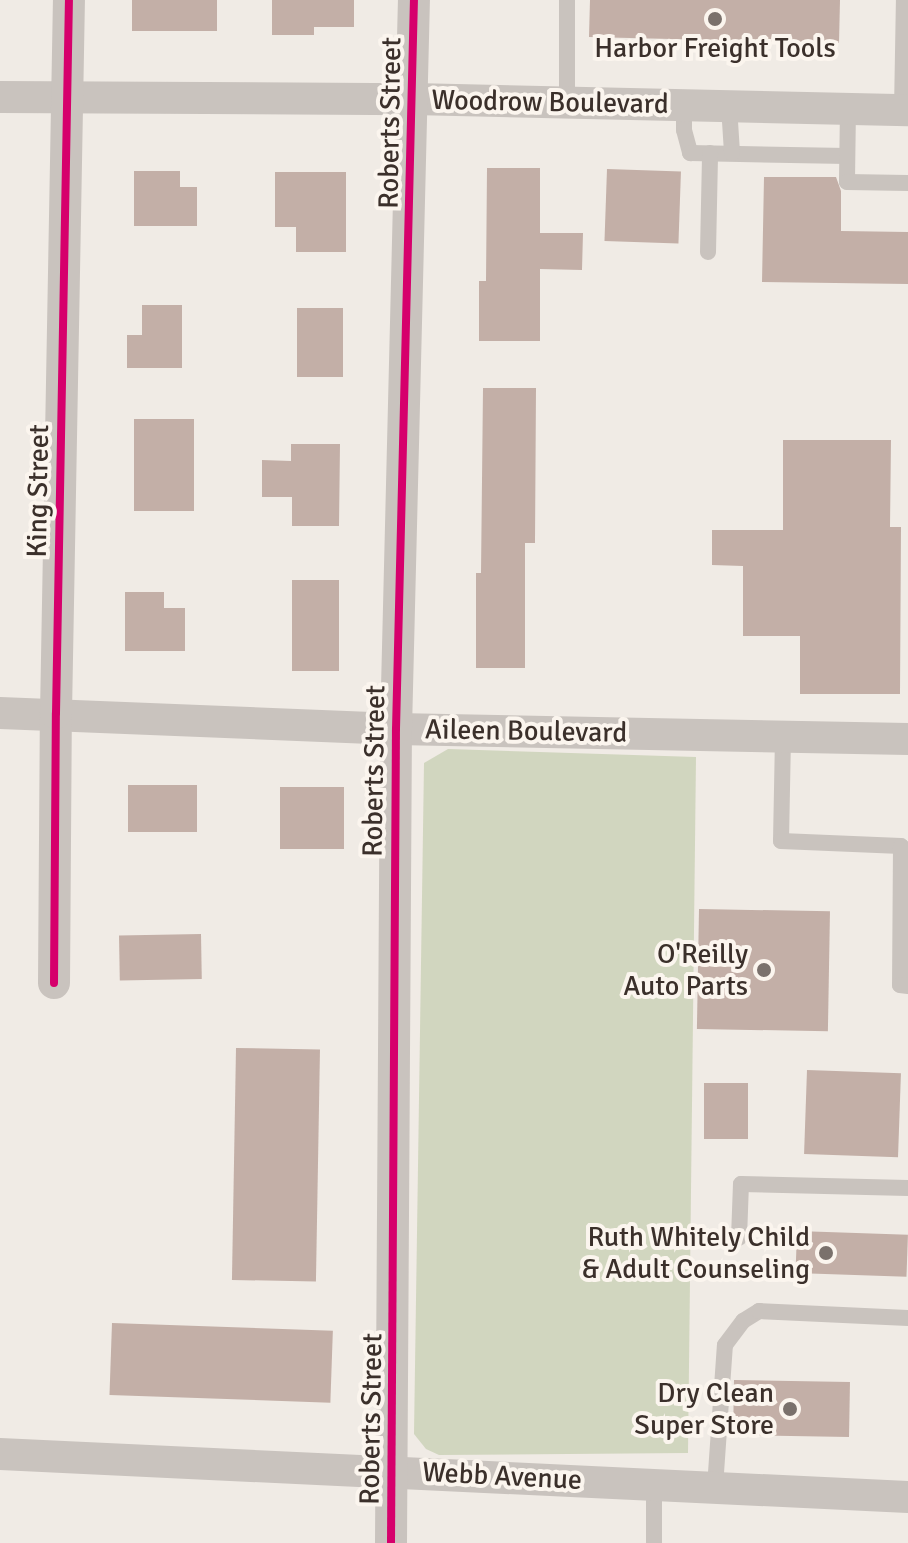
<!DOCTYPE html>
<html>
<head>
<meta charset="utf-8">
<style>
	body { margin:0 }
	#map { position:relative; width:908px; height:1543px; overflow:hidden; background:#f0ebe5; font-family:Signika,sans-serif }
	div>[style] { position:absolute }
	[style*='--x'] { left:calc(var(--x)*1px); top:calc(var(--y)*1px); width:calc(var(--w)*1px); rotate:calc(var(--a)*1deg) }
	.green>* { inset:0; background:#d1d6bf }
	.building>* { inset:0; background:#c3afa7; transform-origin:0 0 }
	.lane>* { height:16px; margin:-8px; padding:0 8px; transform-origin:8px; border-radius:8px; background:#c9c3be }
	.street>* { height:32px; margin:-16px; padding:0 16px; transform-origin:16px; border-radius:16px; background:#c9c3be }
	.cycleway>* { height:8px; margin:-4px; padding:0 4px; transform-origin:4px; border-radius:4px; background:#d6006c }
	.dots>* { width:22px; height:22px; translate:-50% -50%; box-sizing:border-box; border:4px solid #fbf5ee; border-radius:50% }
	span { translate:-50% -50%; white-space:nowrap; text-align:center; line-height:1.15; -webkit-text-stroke:8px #fbf5ee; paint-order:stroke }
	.poi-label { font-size:28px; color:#3b302b }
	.right { translate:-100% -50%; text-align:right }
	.street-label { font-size:28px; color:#3b302b }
</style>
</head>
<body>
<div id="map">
	<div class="green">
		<div style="clip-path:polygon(448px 749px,696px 757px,688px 1453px,439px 1455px,426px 1449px,414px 1434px,424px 763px)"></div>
	</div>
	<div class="building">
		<div style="left:132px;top:0;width:85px;height:31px"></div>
		<div style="clip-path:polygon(272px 0,354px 0,354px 27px,314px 27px,314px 35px,272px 35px)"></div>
		<div style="clip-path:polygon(590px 0,840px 0,839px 43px,589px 37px)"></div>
		<div style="clip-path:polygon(487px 168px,540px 168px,540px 233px,583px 233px,582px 270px,540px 269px,540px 341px,479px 341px,479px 281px,486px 281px)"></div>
		<div style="left:607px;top:169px;width:74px;height:72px;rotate:2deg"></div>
		<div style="clip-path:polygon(134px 171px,180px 171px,180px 187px,197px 187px,197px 226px,134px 226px)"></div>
		<div style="clip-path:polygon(275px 172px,346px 172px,346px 252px,296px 252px,296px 227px,275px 227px)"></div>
		<div style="clip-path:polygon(764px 177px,836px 177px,841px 191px,841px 231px,908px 232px,908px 284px,762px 282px)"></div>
		<div style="clip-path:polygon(142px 305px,182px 305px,182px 368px,127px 368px,127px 335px,142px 335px)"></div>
		<div style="left:297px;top:308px;width:46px;height:69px"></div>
		<div style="clip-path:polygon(483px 388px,536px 388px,535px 543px,525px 543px,525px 668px,476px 668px,476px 573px,481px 573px)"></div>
		<div style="left:134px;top:419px;width:60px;height:92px"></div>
		<div style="clip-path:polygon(783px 440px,891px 440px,890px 527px,901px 527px,900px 694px,800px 694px,800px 636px,743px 636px,743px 566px,712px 565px,712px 530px,783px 530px)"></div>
		<div style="clip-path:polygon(291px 444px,340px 444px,339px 526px,292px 526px,292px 497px,262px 497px,262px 460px,291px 461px)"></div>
		<div style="left:292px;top:580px;width:47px;height:91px"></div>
		<div style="clip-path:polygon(125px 592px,164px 592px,164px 608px,185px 608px,185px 651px,125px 651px)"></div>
		<div style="left:128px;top:785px;width:69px;height:47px"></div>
		<div style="left:280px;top:787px;width:64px;height:62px"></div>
		<div style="left:699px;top:909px;width:131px;height:120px;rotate:1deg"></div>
		<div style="left:201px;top:934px;width:45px;height:82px;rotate:89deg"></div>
		<div style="left:236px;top:1048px;width:84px;height:232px;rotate:1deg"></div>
		<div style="left:807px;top:1070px;width:94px;height:84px;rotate:2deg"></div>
		<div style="left:704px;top:1083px;width:44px;height:56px"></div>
		<div style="left:797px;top:1231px;width:111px;height:42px;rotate:2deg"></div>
		<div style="left:112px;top:1323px;width:221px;height:72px;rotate:2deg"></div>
		<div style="left:734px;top:1380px;width:116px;height:55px;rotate:1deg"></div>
	</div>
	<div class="lane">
		<div style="--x:567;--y:103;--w:103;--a:-90"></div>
		<div style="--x:684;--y:105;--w:25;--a:90"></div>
		<div style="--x:684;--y:130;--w:24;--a:75"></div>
		<div style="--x:690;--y:153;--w:157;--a:1.1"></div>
		<div style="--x:729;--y:106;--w:47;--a:86.3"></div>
		<div style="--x:848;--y:108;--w:74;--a:90.8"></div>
		<div style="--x:847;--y:182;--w:61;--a:0.9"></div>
		<div style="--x:902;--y:110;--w:110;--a:-89"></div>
		<div style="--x:708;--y:252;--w:99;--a:-88.8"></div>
		<div style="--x:783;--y:737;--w:104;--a:91.1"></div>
		<div style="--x:781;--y:841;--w:120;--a:2.4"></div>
		<div style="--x:901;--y:846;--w:139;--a:90.4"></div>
		<div style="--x:900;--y:985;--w:8;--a:7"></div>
		<div style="--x:739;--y:1238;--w:54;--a:-87.9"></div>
		<div style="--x:741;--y:1184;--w:167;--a:1.4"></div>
		<div style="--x:654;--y:1484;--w:59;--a:90"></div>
		<div style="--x:715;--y:1487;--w:142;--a:-86"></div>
		<div style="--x:725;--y:1345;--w:30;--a:-53"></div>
		<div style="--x:743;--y:1321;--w:19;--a:-32"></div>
		<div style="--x:759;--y:1311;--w:149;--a:2.7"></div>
	</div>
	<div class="street">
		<div style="--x:0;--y:97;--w:413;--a:0.3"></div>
		<div style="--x:413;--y:99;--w:495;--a:1.3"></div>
		<div style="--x:0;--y:713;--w:396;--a:2.3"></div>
		<div style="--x:396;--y:729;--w:512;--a:1.12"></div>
		<div style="--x:54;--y:983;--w:270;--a:-89.6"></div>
		<div style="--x:56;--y:713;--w:713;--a:-88.96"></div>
		<div style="--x:0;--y:1454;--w:909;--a:2.71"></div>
		<div style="--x:391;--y:1543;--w:814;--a:-89.65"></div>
		<div style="--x:396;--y:729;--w:729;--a:-88.59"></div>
	</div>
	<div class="cycleway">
		<div style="--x:54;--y:983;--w:270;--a:-89.6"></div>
		<div style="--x:56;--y:713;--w:713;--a:-88.96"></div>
		<div style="--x:391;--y:1543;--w:814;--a:-89.65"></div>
		<div style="--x:396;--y:729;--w:729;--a:-88.59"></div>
	</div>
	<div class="dots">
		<div style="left:715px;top:19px;background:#7a716c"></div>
		<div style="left:764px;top:970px;background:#7a716c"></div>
		<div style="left:826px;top:1253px;background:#7a716c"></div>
		<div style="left:790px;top:1409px;background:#7a716c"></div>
	</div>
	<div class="poi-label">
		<span style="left:715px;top:48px">Harbor Freight Tools</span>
		<span class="right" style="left:748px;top:970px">O'Reilly<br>Auto Parts</span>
		<span class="right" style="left:810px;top:1253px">Ruth Whitely Child<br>&amp; Adult Counseling</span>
		<span class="right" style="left:774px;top:1409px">Dry Clean<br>Super Store</span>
	</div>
	<div class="street-label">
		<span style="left:550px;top:102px;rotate:1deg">Woodrow Boulevard</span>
		<span style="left:390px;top:123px;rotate:-89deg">Roberts Street</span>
		<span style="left:38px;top:491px;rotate:-89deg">King Street</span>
		<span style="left:526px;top:731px;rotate:1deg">Aileen Boulevard</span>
		<span style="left:374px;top:771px;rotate:-89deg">Roberts Street</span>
		<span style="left:371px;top:1419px;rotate:-89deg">Roberts Street</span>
		<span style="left:502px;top:1476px;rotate:3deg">Webb Avenue</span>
	</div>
</div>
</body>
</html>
